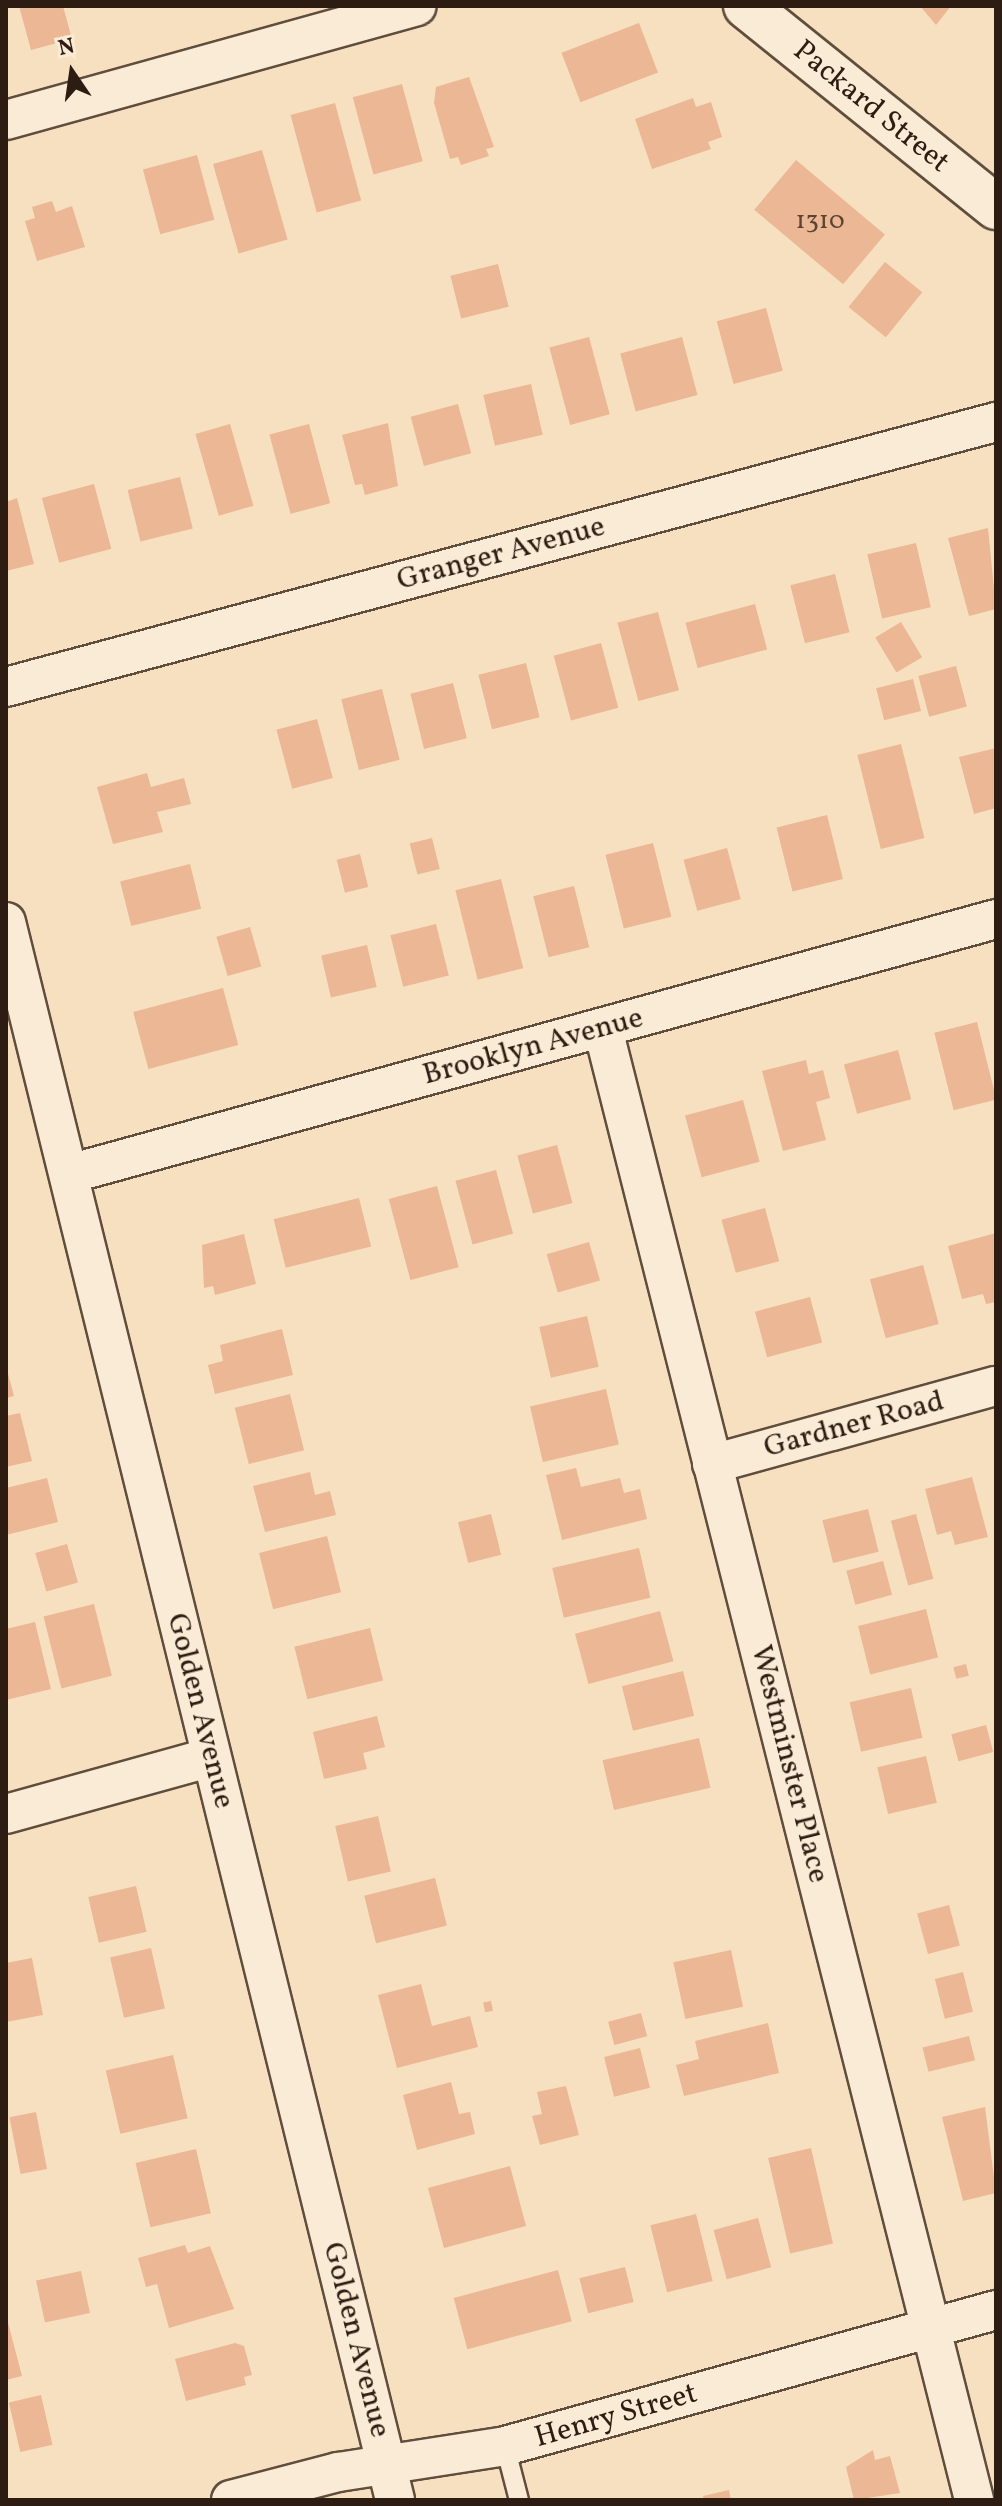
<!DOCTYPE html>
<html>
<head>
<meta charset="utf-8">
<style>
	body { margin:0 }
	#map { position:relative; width:1002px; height:2506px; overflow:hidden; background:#f7e0c0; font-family:Vollkorn,serif }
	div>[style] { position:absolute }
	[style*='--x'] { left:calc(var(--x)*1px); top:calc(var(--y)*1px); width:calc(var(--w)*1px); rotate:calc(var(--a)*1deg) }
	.building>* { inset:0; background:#ebb794; transform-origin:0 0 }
	.roads { filter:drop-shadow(2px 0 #604d3d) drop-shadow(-2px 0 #604d3d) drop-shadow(0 2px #604d3d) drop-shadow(0 -2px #604d3d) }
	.service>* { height:18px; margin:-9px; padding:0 9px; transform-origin:9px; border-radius:9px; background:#faebd6 }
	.minor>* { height:38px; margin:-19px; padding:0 19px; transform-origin:19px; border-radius:19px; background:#faebd6 }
	.secondary>* { height:44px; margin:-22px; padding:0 22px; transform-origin:22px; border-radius:22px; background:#faebd6 }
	span { translate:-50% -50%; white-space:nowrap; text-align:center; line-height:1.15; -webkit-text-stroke:6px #faebd6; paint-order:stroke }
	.number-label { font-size:26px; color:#5c4332 }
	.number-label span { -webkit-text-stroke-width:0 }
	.street-label { font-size:30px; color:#2d1c11 }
	.frame { position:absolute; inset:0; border:8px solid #2d1c11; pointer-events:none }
	.north { position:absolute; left:32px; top:32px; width:80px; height:80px; -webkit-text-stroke:6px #faebd6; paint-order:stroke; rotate:347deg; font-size:22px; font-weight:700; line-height:32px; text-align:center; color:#2d1c11 }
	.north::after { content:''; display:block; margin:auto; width:28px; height:36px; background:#2d1c11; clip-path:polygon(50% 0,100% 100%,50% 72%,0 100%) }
</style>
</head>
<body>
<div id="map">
	<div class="building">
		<div style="clip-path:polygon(19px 6px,63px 6px,72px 39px,31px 50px)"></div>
		<div style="clip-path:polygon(920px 6px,951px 6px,936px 25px)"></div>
		<div style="left:639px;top:23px;width:53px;height:83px;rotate:69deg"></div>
		<div style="clip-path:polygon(469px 77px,494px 147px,486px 149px,489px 156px,461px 165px,458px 157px,450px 159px,434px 103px,436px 87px)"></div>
		<div style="left:402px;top:84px;width:80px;height:51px;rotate:75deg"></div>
		<div style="clip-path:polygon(693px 98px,696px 107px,711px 102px,722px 137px,708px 142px,711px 149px,652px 169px,635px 119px)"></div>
		<div style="left:335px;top:103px;width:101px;height:46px;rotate:75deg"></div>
		<div style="left:262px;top:150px;width:93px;height:51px;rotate:74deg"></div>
		<div style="left:197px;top:155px;width:67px;height:56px;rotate:75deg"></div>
		<div style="left:796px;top:160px;width:116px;height:65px;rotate:40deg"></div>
		<div style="clip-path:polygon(52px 201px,56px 212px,72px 206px,85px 247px,37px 261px,25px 221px,35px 218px,32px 207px)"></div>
		<div style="left:885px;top:262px;width:48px;height:58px;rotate:39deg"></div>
		<div style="left:498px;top:264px;width:44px;height:49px;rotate:76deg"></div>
		<div style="left:766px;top:308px;width:65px;height:51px;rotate:75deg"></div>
		<div style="left:589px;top:337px;width:80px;height:41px;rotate:75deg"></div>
		<div style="left:682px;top:337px;width:60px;height:64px;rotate:75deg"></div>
		<div style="left:531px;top:384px;width:52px;height:49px;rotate:77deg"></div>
		<div style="left:458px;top:404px;width:51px;height:49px;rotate:75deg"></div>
		<div style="clip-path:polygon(388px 423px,398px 486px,365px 495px,362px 484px,355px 485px,342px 435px)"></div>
		<div style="left:230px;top:424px;width:85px;height:36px;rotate:74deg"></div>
		<div style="left:309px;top:424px;width:82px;height:41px;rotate:75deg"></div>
		<div style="left:180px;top:477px;width:53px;height:54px;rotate:76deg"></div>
		<div style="left:94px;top:484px;width:67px;height:54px;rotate:75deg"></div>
		<div style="clip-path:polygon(17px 498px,34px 564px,6px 571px,6px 502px)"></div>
		<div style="clip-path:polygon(988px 528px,996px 609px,969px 616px,948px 538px)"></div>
		<div style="left:916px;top:543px;width:66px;height:50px;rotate:77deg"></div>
		<div style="left:835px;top:574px;width:60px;height:46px;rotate:76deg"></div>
		<div style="left:755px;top:604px;width:47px;height:72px;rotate:75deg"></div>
		<div style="left:658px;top:612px;width:81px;height:42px;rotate:75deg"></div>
		<div style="left:901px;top:622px;width:41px;height:30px;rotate:59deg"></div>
		<div style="left:601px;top:643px;width:67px;height:49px;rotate:75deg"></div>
		<div style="left:526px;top:663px;width:56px;height:49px;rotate:76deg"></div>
		<div style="left:956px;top:666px;width:42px;height:39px;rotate:75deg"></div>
		<div style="left:913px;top:679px;width:33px;height:38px;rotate:76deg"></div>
		<div style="left:453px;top:683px;width:57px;height:44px;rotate:76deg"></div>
		<div style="left:382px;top:689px;width:73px;height:42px;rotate:76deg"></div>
		<div style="left:317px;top:719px;width:61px;height:42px;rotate:75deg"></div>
		<div style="left:901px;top:744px;width:97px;height:45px;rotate:76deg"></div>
		<div style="clip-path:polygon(996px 748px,996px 808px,974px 814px,959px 757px)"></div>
		<div style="clip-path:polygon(147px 773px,151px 787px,184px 778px,191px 804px,157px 812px,163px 832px,113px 844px,97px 787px)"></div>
		<div style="left:827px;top:815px;width:66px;height:52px;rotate:76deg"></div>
		<div style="left:432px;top:838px;width:32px;height:23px;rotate:76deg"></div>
		<div style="left:653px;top:843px;width:76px;height:49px;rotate:76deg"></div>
		<div style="left:727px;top:848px;width:53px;height:45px;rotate:75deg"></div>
		<div style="left:360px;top:854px;width:34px;height:24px;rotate:76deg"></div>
		<div style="left:190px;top:864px;width:46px;height:72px;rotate:76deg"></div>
		<div style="left:501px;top:879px;width:92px;height:47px;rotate:76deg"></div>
		<div style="left:574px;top:886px;width:63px;height:42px;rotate:76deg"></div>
		<div style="left:436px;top:924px;width:53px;height:47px;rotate:76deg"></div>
		<div style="left:250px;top:927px;width:41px;height:35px;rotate:74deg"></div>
		<div style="left:367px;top:945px;width:43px;height:47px;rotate:77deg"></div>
		<div style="left:223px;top:988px;width:59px;height:93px;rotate:75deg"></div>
		<div style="left:977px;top:1022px;width:80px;height:44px;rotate:76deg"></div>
		<div style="left:898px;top:1050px;width:51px;height:56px;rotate:75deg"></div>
		<div style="clip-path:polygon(806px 1060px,809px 1074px,823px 1070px,830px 1098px,816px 1102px,826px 1140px,783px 1151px,762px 1071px)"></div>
		<div style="left:743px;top:1100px;width:64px;height:60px;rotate:75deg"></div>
		<div style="left:557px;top:1145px;width:60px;height:41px;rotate:75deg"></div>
		<div style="left:496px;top:1170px;width:66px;height:42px;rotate:75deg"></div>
		<div style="left:437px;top:1186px;width:84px;height:50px;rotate:75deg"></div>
		<div style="left:359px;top:1198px;width:50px;height:88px;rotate:76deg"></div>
		<div style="left:765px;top:1208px;width:55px;height:45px;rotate:75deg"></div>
		<div style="clip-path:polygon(996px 1233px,996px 1302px,986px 1304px,983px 1294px,962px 1299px,948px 1246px)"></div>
		<div style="clip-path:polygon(244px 1234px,256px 1284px,215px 1295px,213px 1286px,204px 1288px,202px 1245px)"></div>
		<div style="left:589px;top:1242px;width:40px;height:44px;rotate:74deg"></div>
		<div style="left:923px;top:1265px;width:61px;height:55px;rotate:75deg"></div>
		<div style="left:810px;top:1297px;width:47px;height:57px;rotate:75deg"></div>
		<div style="left:587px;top:1316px;width:52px;height:49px;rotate:77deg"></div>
		<div style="clip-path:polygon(282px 1329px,293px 1375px,215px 1394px,208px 1365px,223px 1361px,220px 1345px)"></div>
		<div style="clip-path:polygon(6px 1366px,14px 1396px,6px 1398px)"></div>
		<div style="left:606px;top:1389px;width:57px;height:78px;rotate:77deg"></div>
		<div style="left:290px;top:1394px;width:58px;height:57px;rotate:76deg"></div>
		<div style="clip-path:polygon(20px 1413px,32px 1461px,6px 1467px,6px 1416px)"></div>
		<div style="clip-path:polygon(576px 1468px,581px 1487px,620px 1478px,624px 1493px,640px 1489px,647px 1519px,562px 1540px,546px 1475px)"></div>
		<div style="clip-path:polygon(310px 1472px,315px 1495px,330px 1491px,336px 1515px,265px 1532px,253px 1486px)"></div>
		<div style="clip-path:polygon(972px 1477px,988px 1537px,955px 1545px,951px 1531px,937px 1535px,925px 1489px)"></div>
		<div style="clip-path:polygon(47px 1478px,58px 1522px,6px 1535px,6px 1488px)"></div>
		<div style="left:868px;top:1509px;width:44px;height:47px;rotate:76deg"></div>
		<div style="left:491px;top:1514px;width:42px;height:34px;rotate:76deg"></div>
		<div style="left:916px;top:1514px;width:67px;height:26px;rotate:75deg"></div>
		<div style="left:327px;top:1536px;width:58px;height:70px;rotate:76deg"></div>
		<div style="left:67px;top:1544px;width:40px;height:33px;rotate:74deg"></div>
		<div style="left:639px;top:1548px;width:51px;height:89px;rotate:77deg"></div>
		<div style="left:883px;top:1561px;width:35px;height:38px;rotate:75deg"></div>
		<div style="left:94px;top:1604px;width:74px;height:52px;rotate:76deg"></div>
		<div style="left:926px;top:1609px;width:50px;height:70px;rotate:76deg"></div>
		<div style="left:660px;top:1611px;width:52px;height:88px;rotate:75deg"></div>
		<div style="clip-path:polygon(35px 1622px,51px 1689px,6px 1700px,6px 1629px)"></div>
		<div style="left:370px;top:1628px;width:54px;height:78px;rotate:76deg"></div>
		<div style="left:966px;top:1664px;width:12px;height:13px;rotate:76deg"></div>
		<div style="left:683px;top:1671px;width:46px;height:63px;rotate:76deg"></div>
		<div style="left:911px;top:1688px;width:51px;height:63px;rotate:77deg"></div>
		<div style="clip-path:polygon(377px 1716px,385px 1747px,363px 1753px,367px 1769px,324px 1779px,313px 1732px)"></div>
		<div style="left:986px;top:1725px;width:28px;height:36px;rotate:75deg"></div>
		<div style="left:699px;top:1738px;width:51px;height:99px;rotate:77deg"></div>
		<div style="left:926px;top:1756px;width:48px;height:50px;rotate:77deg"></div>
		<div style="left:378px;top:1816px;width:57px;height:44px;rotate:77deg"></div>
		<div style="left:435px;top:1878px;width:49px;height:73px;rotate:76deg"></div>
		<div style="left:136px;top:1886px;width:47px;height:49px;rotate:77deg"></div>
		<div style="left:949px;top:1905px;width:42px;height:33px;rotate:75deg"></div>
		<div style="left:151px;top:1948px;width:62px;height:42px;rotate:77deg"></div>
		<div style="left:731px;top:1950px;width:58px;height:59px;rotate:78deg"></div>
		<div style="clip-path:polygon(32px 1958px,43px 2015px,6px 2022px,6px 1963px)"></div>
		<div style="left:963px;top:1972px;width:41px;height:29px;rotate:76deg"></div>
		<div style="clip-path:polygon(421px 1984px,432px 2026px,470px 2016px,478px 2047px,397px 2068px,378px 1995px)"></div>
		<div style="left:491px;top:2001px;width:10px;height:8px;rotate:79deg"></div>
		<div style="left:641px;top:2013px;width:24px;height:34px;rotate:75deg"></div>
		<div style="clip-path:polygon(768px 2023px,779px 2073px,684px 2096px,676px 2065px,699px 2059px,695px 2041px)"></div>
		<div style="left:969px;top:2036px;width:25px;height:48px;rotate:76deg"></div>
		<div style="left:640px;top:2048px;width:41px;height:37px;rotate:76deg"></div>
		<div style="left:173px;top:2055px;width:65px;height:69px;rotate:77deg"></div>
		<div style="clip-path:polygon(451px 2082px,459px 2114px,470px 2112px,475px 2134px,417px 2150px,403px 2095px)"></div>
		<div style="clip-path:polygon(566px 2086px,579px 2135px,540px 2145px,532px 2116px,542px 2114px,537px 2092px)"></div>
		<div style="clip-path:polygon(985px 2107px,996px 2193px,963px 2201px,942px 2117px)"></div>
		<div style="left:36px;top:2112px;width:58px;height:27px;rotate:79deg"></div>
		<div style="left:811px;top:2148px;width:98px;height:44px;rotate:77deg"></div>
		<div style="left:196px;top:2149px;width:66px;height:62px;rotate:77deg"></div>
		<div style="left:510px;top:2166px;width:62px;height:85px;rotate:75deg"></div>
		<div style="left:696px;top:2214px;width:69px;height:47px;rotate:76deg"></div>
		<div style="left:758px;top:2218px;width:51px;height:46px;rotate:75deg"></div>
		<div style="clip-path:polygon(185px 2245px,188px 2253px,210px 2246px,234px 2309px,169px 2328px,157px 2284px,146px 2287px,138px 2258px)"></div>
		<div style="left:625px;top:2267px;width:36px;height:47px;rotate:76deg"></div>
		<div style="left:558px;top:2270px;width:53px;height:108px;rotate:75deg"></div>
		<div style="left:81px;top:2271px;width:43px;height:46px;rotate:78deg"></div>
		<div style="clip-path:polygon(6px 2315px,22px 2376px,6px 2380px)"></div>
		<div style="clip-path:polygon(235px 2343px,244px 2346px,252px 2375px,244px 2377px,246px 2385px,186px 2401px,175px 2359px)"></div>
		<div style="left:41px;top:2395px;width:51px;height:33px;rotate:77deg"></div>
		<div style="clip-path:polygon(873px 2450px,875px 2460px,890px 2456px,900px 2493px,854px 2500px,846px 2467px)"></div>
		<div style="clip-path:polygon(729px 2490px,731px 2500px,704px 2500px,703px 2496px)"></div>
	</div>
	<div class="roads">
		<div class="service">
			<div style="--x:505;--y:2446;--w:56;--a:75.5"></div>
		</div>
		<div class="minor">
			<div style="--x:6;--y:120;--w:426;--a:-15.5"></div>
			<div style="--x:6;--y:687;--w:1025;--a:-14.99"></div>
			<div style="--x:6;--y:922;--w:1625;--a:76.15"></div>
			<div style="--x:603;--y:1029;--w:1517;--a:75.84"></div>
			<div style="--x:69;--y:1174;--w:961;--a:-15.38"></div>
			<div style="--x:712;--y:1464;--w:295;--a:-15.4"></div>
			<div style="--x:6;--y:1814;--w:213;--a:-15.5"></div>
			<div style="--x:231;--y:2500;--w:111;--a:-14.7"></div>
			<div style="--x:338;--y:2472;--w:169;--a:-8.8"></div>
			<div style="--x:505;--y:2446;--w:509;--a:-15.48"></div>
		</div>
		<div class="secondary">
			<div style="--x:746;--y:6;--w:321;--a:38.8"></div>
		</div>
	</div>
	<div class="number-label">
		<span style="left:820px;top:222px">1310</span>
	</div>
	<div class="street-label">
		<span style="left:871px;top:107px;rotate:39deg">Packard Street</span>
		<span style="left:501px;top:554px;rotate:-15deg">Granger Avenue</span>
		<span style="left:533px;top:1047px;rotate:-15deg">Brooklyn Avenue</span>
		<span style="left:854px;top:1425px;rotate:-15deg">Gardner Road</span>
		<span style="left:200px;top:1711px;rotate:76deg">Golden Avenue</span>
		<span style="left:789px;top:1764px;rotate:76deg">Westminster Place</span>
		<span style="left:356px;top:2340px;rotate:76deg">Golden Avenue</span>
		<span style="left:616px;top:2416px;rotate:-16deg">Henry Street</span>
	</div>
	<div class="frame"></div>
	<div class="north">N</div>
</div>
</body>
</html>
